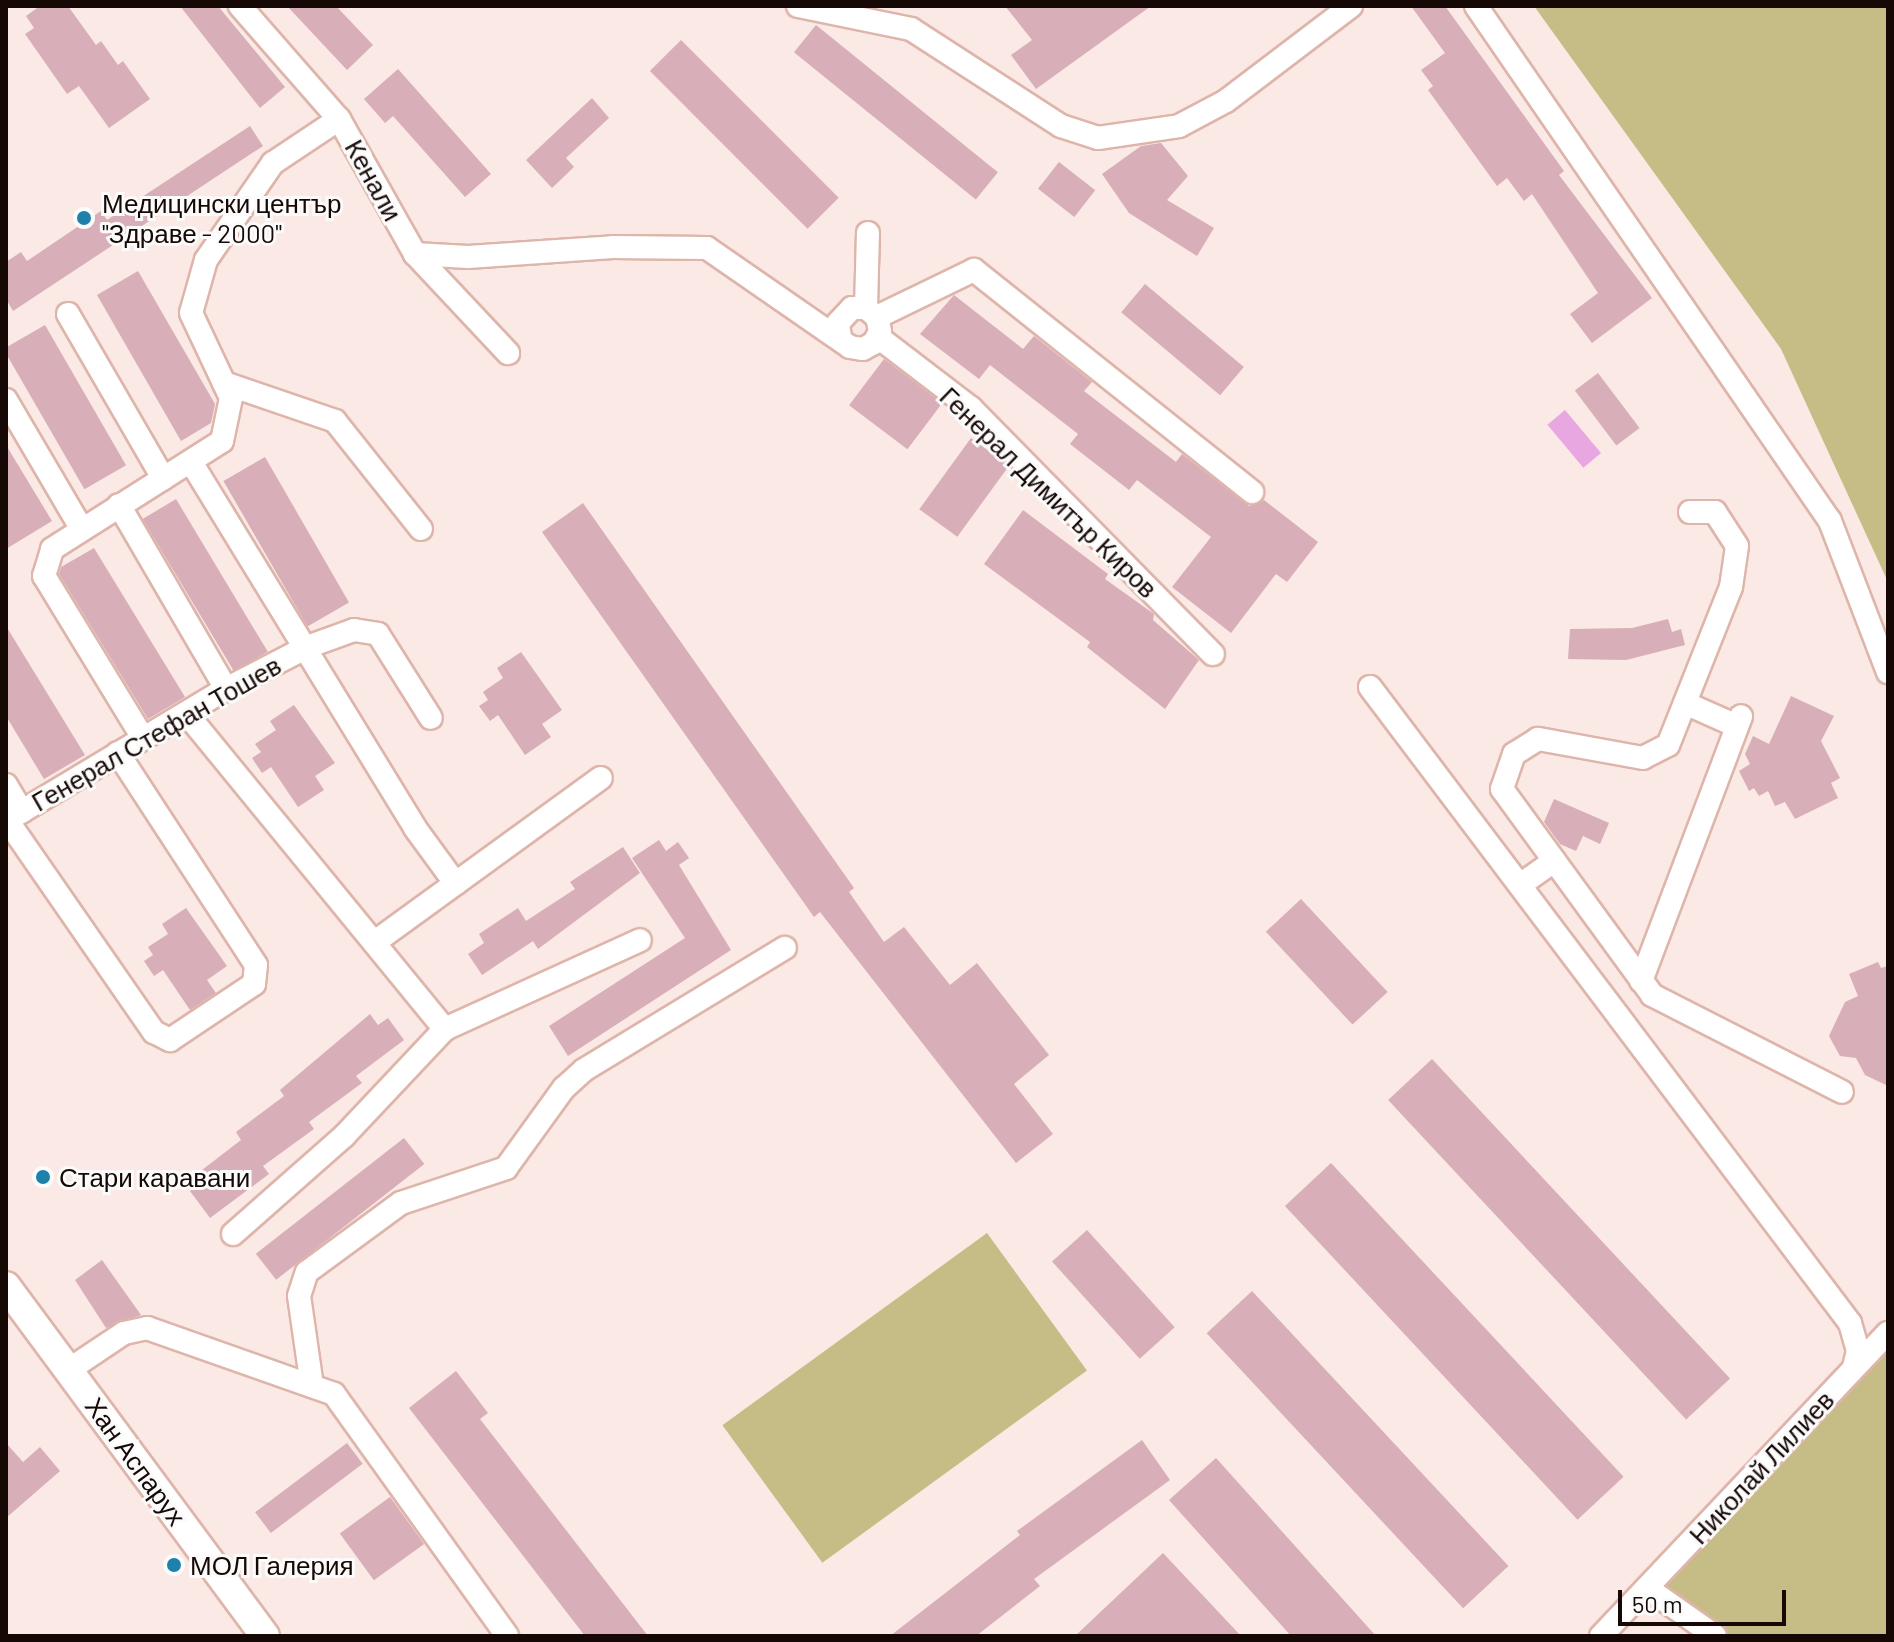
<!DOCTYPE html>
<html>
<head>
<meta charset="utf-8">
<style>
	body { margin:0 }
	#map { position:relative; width:1894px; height:1642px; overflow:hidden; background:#fae9e4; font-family:Barlow,sans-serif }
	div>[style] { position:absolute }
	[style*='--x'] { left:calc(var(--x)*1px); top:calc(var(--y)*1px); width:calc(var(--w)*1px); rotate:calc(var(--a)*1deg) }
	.green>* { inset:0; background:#c5bd85; transform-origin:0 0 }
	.water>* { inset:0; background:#e9a7e1; transform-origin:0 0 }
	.building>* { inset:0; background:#d8aeb8; transform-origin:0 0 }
	.roads { filter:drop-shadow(2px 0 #deb5aa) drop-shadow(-2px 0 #deb5aa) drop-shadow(0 2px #deb5aa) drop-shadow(0 -2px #deb5aa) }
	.minor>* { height:22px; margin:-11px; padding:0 11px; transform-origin:11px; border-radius:11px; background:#fff }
	.major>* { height:28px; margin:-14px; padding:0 14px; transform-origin:14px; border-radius:14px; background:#fff }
	.dots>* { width:22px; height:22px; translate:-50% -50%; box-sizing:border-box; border:4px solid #fbfbfb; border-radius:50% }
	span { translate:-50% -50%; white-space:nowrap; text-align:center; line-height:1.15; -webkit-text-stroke:6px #fbfbfb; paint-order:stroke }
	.street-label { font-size:26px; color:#150805 }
	.poi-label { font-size:26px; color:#150805 }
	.left { translate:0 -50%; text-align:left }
	.frame { position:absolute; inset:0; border:8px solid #150805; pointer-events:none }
	.scale { position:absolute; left:1618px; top:1590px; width:168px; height:36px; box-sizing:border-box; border:4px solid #150805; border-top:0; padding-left:10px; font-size:24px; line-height:28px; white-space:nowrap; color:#150805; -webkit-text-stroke:6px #fbfbfb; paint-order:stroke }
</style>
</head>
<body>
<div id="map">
	<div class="green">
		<div style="clip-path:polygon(1534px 6px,1888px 6px,1888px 582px,1781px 349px)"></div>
		<div style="left:987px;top:1233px;width:170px;height:327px;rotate:54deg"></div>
		<div style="clip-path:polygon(1888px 1350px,1888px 1636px,1699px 1636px,1654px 1597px)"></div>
	</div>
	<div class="water">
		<div style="left:1565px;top:410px;width:56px;height:23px;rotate:50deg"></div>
	</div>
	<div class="building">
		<div style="clip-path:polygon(40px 6px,68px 6px,96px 45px,101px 41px,118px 65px,123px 61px,150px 99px,109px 128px,79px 86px,67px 94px,25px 34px,34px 28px,26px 16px)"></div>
		<div style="clip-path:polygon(180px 6px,218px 6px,285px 87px,260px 108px)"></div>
		<div style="clip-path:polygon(287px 6px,336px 6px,373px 45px,347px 70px)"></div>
		<div style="clip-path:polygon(1005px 6px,1151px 6px,1036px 89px,1011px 55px,1032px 40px)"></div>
		<div style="clip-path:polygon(1411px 6px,1445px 6px,1564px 171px,1559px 175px,1652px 298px,1592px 343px,1570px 314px,1598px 293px,1532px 194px,1524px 201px,1507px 178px,1497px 186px,1428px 90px,1433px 86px,1421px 70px,1445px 53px)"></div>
		<div style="left:816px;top:25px;width:234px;height:35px;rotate:39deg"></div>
		<div style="left:681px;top:40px;width:223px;height:44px;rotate:45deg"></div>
		<div style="clip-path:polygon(398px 69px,491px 174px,465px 197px,393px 116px,385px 123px,364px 99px)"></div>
		<div style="clip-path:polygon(592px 98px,609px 118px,566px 158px,574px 167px,552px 188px,526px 160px)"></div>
		<div style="clip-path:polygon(250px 126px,263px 146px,13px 311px,6px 299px,6px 262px,21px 252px,27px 261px,101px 211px,107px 220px)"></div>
		<div style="clip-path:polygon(1161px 143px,1188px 176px,1167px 200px,1214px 228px,1197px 256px,1129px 213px,1102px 174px,1141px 146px)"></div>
		<div style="left:1059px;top:162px;width:46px;height:34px;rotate:38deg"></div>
		<div style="clip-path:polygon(138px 271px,215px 404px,211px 423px,181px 441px,97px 295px)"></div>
		<div style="left:1145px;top:284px;width:129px;height:37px;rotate:40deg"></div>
		<div style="clip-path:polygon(954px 295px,1023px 349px,1034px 336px,1092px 382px,1084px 391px,1176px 462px,1182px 454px,1249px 506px,1264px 500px,1318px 542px,1287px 582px,1276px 574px,1231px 633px,1172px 587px,1211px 537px,1137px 480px,1129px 490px,1070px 444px,1078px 434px,990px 365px,979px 379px,920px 334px)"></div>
		<div style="left:45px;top:325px;width:162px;height:48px;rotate:60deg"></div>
		<div style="left:884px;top:359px;width:73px;height:58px;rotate:37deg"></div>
		<div style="left:1598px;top:373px;width:69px;height:29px;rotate:53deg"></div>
		<div style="left:971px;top:438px;width:47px;height:88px;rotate:36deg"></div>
		<div style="clip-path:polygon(6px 445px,52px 521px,6px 549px)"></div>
		<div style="left:265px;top:457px;width:168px;height:48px;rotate:60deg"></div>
		<div style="left:176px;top:499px;width:178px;height:39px;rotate:59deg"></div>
		<div style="clip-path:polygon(583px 503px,854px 888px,849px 892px,884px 942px,904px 927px,950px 985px,977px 963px,1049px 1055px,1014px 1084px,1053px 1134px,1016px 1163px,820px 912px,814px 917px,542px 532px)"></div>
		<div style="clip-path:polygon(1023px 510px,1108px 574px,1105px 579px,1154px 614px,1153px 620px,1199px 660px,1165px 709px,1087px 647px,1090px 642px,984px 564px)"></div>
		<div style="clip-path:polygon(94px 548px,185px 697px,148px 719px,59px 574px,61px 567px)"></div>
		<div style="clip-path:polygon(1668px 619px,1672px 632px,1681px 629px,1685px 645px,1626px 660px,1568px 659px,1570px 629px,1632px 628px)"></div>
		<div style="clip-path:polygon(6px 626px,85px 755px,44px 779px,6px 716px)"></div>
		<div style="clip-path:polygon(521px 652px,562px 710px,542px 724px,551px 737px,525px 755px,498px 715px,490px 721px,479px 706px,488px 700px,483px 692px,503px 678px,497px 668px)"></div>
		<div style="clip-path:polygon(1791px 696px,1834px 716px,1821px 741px,1840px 778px,1831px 783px,1838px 798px,1795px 819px,1785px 802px,1775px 806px,1768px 791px,1759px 796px,1754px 788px,1749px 791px,1739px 771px,1750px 764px,1745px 754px,1753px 736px,1769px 744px)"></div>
		<div style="clip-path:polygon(294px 705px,335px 763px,315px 776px,324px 790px,298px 807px,271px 767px,262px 773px,252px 758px,261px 752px,255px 744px,276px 730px,270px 721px)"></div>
		<div style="clip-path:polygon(1554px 799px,1609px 823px,1600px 844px,1583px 836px,1576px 851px,1560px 844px,1544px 822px)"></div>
		<div style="clip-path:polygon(659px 840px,666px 851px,678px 842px,689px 858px,679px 865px,731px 950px,568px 1056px,549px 1026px,685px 938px,632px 858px)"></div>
		<div style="clip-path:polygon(623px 847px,640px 873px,538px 949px,533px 941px,482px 975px,468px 954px,484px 943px,479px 934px,518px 908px,526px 921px,575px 889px,570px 882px)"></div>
		<div style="left:1301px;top:899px;width:127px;height:48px;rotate:47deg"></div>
		<div style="clip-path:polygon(186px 908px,227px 966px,207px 980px,216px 993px,190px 1010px,163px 970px,154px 976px,144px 961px,153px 955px,148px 947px,168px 934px,162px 924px)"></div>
		<div style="clip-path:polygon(1878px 962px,1881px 968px,1888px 966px,1888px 1086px,1865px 1075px,1856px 1058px,1840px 1056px,1829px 1036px,1845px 1002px,1858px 996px,1849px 974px)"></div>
		<div style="clip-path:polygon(370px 1014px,378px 1025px,388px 1018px,404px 1040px,356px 1076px,362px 1083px,309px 1122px,314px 1129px,263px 1166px,269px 1174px,210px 1218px,190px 1191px,208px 1178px,202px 1170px,241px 1140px,236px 1132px,284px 1096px,280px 1090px)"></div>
		<div style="left:1432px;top:1059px;width:437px;height:60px;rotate:47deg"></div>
		<div style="left:404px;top:1138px;width:33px;height:188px;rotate:52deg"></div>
		<div style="left:1331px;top:1163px;width:429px;height:63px;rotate:47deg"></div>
		<div style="left:1087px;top:1230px;width:131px;height:47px;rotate:48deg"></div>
		<div style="clip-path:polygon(102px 1260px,141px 1315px,106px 1328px,75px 1280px)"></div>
		<div style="left:1252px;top:1291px;width:376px;height:62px;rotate:47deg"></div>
		<div style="clip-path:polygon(456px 1371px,488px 1413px,480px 1419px,648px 1636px,585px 1636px,409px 1408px)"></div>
		<div style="clip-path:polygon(1142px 1440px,1170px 1480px,1034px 1579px,1040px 1586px,976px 1636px,890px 1636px,1020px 1535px,1017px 1531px)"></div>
		<div style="clip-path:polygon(6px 1443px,23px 1462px,40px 1447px,60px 1471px,6px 1518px)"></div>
		<div style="left:347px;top:1443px;width:26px;height:115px;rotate:53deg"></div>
		<div style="clip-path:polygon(1216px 1458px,1376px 1636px,1291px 1636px,1169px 1500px)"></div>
		<div style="left:390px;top:1497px;width:58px;height:62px;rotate:54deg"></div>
		<div style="clip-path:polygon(1163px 1553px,1241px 1636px,1075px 1636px)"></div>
	</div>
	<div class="roads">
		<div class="minor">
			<div style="--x:240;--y:6;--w:150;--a:48.8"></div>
			<div style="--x:339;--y:119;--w:155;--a:60.6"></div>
			<div style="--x:415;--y:254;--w:136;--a:46.8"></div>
			<div style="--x:798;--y:6;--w:115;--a:11.5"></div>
			<div style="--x:911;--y:29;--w:179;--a:32.9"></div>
			<div style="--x:1061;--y:126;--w:39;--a:18"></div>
			<div style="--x:1098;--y:138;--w:82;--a:-8.4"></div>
			<div style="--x:1179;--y:126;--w:53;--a:-28"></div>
			<div style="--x:1226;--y:101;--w:157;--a:-37.2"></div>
			<div style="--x:1476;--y:6;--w:625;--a:55.5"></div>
			<div style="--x:1830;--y:521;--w:162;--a:69"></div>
			<div style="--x:415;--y:254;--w:53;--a:3.2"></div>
			<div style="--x:468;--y:257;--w:145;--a:-3.9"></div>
			<div style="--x:613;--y:247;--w:94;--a:0.6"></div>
			<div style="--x:707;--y:248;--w:174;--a:34.7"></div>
			<div style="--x:850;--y:347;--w:13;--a:9"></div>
			<div style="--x:863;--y:349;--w:13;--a:-29"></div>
			<div style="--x:874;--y:343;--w:13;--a:-63"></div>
			<div style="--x:880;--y:331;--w:14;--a:-102"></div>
			<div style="--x:877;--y:317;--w:14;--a:-141"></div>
			<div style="--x:866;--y:308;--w:14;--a:180"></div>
			<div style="--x:852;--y:308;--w:21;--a:133"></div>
			<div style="--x:838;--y:323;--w:14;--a:82"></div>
			<div style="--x:866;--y:308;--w:75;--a:-88.5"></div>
			<div style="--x:68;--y:314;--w:190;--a:59.9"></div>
			<div style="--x:877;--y:317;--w:108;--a:-25.9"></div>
			<div style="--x:974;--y:270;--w:356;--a:38.6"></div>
			<div style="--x:878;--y:337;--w:117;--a:37.4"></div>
			<div style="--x:971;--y:408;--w:345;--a:45.5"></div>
			<div style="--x:224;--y:383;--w:117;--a:18.9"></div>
			<div style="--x:335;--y:421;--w:138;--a:51.5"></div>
			<div style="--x:6;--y:400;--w:148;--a:59.6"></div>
			<div style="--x:191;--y:462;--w:429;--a:58.5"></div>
			<div style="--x:415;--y:828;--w:69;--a:53.8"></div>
			<div style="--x:119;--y:505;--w:213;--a:59.8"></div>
			<div style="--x:1690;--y:512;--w:25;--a:0"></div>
			<div style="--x:1715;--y:512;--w:40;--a:57.1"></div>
			<div style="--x:1737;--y:546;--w:41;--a:98.3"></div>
			<div style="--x:1731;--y:587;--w:170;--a:111.7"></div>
			<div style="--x:1668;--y:745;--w:28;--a:153"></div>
			<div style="--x:1643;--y:758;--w:107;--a:-169.7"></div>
			<div style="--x:1538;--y:739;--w:28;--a:148"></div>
			<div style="--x:1514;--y:754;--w:37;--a:109"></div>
			<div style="--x:1502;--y:789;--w:255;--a:53.9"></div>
			<div style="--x:1652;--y:995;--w:213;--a:27"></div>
			<div style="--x:1370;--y:687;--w:797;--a:52.96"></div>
			<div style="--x:1850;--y:1323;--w:29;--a:74"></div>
			<div style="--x:1858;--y:1351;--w:16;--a:104"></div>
			<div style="--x:1685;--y:703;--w:57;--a:23.9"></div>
			<div style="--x:186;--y:713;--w:409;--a:50.7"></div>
			<div style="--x:143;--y:738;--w:190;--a:-121.4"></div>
			<div style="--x:44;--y:576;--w:28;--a:-73"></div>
			<div style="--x:52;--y:549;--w:201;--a:-32.4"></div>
			<div style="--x:222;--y:441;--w:44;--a:-78.2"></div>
			<div style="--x:231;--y:398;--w:94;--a:-115.2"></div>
			<div style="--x:191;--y:313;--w:55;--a:-74.2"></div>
			<div style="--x:206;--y:260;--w:118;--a:-55.4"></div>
			<div style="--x:273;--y:163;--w:79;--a:-33.7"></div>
			<div style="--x:6;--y:785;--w:31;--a:59"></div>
			<div style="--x:7;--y:820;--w:258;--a:55.3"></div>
			<div style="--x:154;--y:1032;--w:18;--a:27"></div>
			<div style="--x:170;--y:1040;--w:101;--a:-33.7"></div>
			<div style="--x:254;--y:984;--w:19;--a:-84"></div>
			<div style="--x:256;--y:965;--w:253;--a:-123.1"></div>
			<div style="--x:6;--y:821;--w:257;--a:-31"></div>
			<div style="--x:226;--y:689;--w:91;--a:-27.4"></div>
			<div style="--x:307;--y:647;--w:50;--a:-19.9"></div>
			<div style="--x:354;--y:630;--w:24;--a:9"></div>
			<div style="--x:378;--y:634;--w:99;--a:57.8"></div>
			<div style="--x:1520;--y:885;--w:42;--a:-35.2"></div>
			<div style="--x:375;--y:942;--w:279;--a:-36"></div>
			<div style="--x:1641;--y:981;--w:283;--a:-69.3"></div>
			<div style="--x:233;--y:1234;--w:148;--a:-41.4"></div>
			<div style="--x:344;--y:1136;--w:147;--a:-46.7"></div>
			<div style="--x:445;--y:1029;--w:214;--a:-24.5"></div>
			<div style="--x:70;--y:1369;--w:65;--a:-33.7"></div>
			<div style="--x:124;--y:1333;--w:24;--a:-12"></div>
			<div style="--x:147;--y:1328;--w:198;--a:19.4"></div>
			<div style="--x:334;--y:1394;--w:297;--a:54.4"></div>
			<div style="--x:312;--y:1386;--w:91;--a:-98.2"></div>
			<div style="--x:299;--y:1296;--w:25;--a:-72"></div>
			<div style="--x:307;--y:1272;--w:117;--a:-36.3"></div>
			<div style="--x:401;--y:1203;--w:111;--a:-18.4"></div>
			<div style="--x:506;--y:1168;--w:99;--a:-54.1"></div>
			<div style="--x:564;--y:1088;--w:27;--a:-42"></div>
			<div style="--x:584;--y:1070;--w:235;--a:-31.3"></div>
			<div style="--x:1647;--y:1588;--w:83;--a:35.2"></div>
			<div style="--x:1601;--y:1636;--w:417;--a:-46.6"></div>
		</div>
		<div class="major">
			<div style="--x:6;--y:1286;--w:435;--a:53.5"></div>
		</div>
	</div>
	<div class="dots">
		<div style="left:84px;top:218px;background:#1e81ac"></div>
		<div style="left:43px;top:1177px;background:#1e81ac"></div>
		<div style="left:174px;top:1565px;background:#1e81ac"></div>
	</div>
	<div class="street-label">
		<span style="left:374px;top:180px;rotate:61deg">Кенали</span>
		<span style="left:1049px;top:492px;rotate:44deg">Генерал Димитър Киров</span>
		<span style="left:156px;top:733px;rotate:-30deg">Генерал Стефан Тошев</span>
		<span style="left:136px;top:1461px;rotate:54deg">Хан Аспарух</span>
		<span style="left:1761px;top:1467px;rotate:-47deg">Николай Лилиев</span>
	</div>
	<div class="poi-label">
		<span class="left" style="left:102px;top:218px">Медицински център<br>"Здраве - 2000"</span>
		<span class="left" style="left:59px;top:1177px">Стари каравани</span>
		<span class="left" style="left:190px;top:1565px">МОЛ Галерия</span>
	</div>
	<div class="frame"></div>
	<div class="scale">50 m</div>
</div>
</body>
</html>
